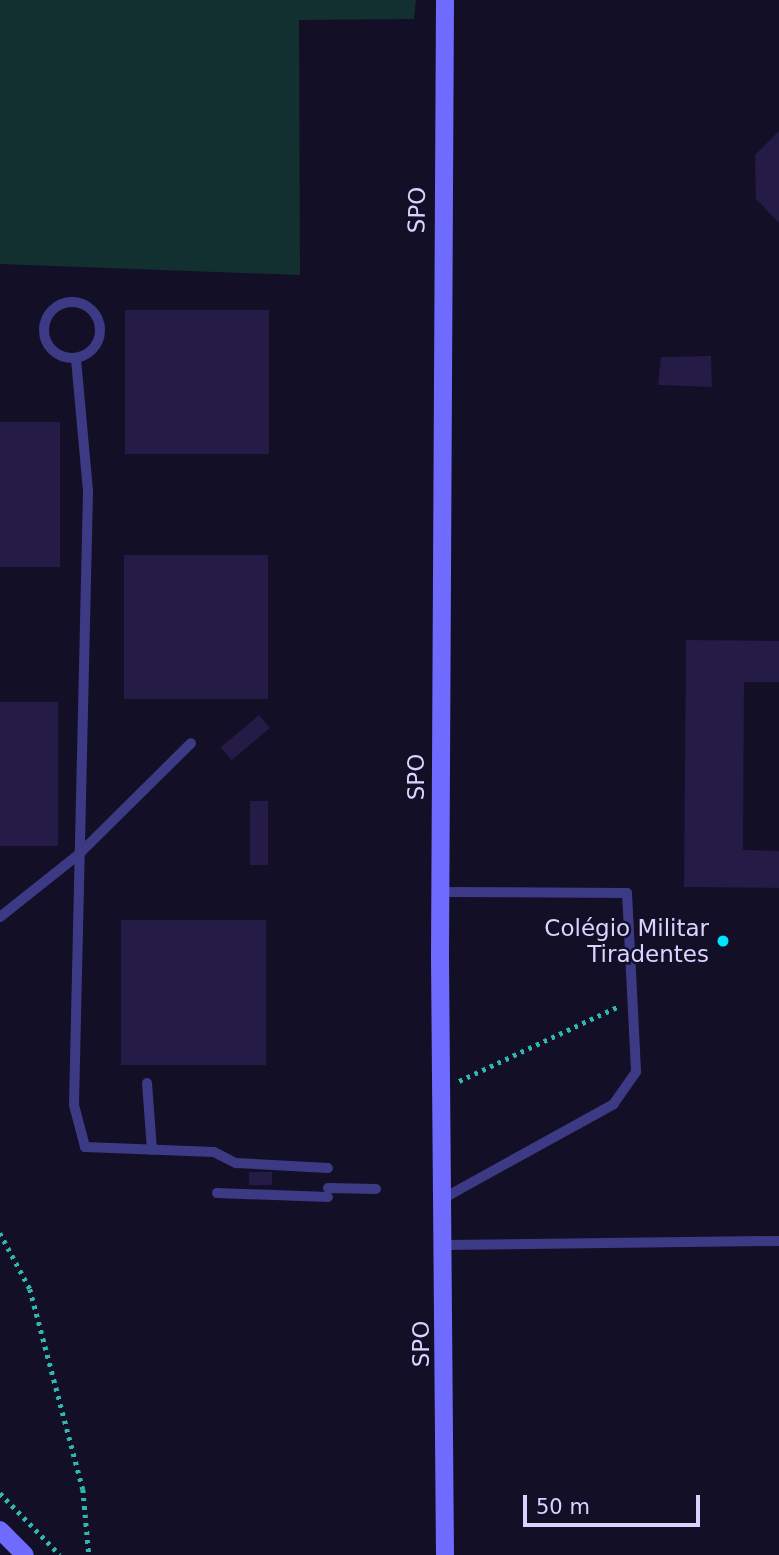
<!DOCTYPE html>
<html>
<head>
<meta charset="utf-8">
<style>
	body { margin:0 }
	#map { position:relative; width:779px; height:1555px; overflow:hidden; background:#130f26; font-family:"DejaVu Sans",sans-serif }
	div>[style] { position:absolute }
	[style*='--x'] { left:calc(var(--x)*1px); top:calc(var(--y)*1px); width:calc(var(--w)*1px); rotate:calc(var(--a)*1deg) }
	.green>* { inset:0; background:#12302f }
	.building>* { inset:0; background:#241b47; transform-origin:0 0 }
	.path>* { height:4.5px; margin-top:-2.25px; transform-origin:0; background:repeating-linear-gradient(90deg,#2fb8b0 0 3.5px,transparent 0 8.5px) }
	.lane>* { height:10px; margin:-5px; padding:0 5px; transform-origin:5px; border-radius:5px; background:#3d3a85 }
	.lane>.ring { margin:-5px; padding:0; box-sizing:content-box; background:none; border:10px solid #3d3a85; border-radius:50% }
	.secondary>* { height:18px; margin:-9px; padding:0 9px; transform-origin:9px; border-radius:9px; background:#6f6bff }
	.dots>* { width:19px; height:19px; translate:-50% -50%; box-sizing:border-box; border:4px solid #130f26; border-radius:50% }
	span { translate:-50% -50%; white-space:nowrap; text-align:center; line-height:1.15; -webkit-text-stroke:5px #130f26; paint-order:stroke }
	.street-label { font-size:23px; color:#d9d4ff }
	.poi-label { font-size:23px; color:#d9d4ff }
	.right { translate:-100% -50%; text-align:right }
	.scale { position:absolute; left:523px; top:1495px; width:177px; height:32px; box-sizing:border-box; border:4px solid #d9d4ff; border-top:0; padding-left:9px; font-size:21px; line-height:24px; white-space:nowrap; color:#d9d4ff; -webkit-text-stroke:5px #130f26; paint-order:stroke }
</style>
</head>
<body>
<div id="map">
	<div class="green">
		<div style="clip-path:polygon(0 0,416px 0,414px 19px,299px 20px,300px 275px,0 264px)"></div>
	</div>
	<div class="building">
		<div style="clip-path:polygon(779px 131px,779px 223px,756px 199px,755px 155px)"></div>
		<div style="left:125px;top:310px;width:144px;height:144px"></div>
		<div style="clip-path:polygon(711px 356px,712px 387px,658px 385px,661px 357px)"></div>
		<div style="left:60px;top:422px;width:145px;height:60px;rotate:90deg"></div>
		<div style="left:124px;top:555px;width:144px;height:144px"></div>
		<div style="clip-path:polygon(686px 640px,779px 641px,779px 682px,744px 682px,743px 850px,779px 851px,779px 888px,684px 887px)"></div>
		<div style="left:58px;top:702px;width:144px;height:58px;rotate:90deg"></div>
		<div style="left:259px;top:715px;width:17px;height:50px;rotate:50deg"></div>
		<div style="left:250px;top:801px;width:18px;height:64px"></div>
		<div style="left:121px;top:920px;width:145px;height:145px"></div>
		<div style="left:249px;top:1172px;width:23px;height:13px"></div>
	</div>
	<div class="path">
		<div style="--x:459;--y:1081;--w:177;--a:-25.1"></div>
		<div style="--x:0;--y:1233;--w:64;--a:61.8"></div>
		<div style="--x:30;--y:1289;--w:207;--a:75.2"></div>
		<div style="--x:83;--y:1489;--w:66;--a:84.8"></div>
		<div style="--x:0;--y:1493;--w:86;--a:45.9"></div>
	</div>
	<div class="lane">
		<div class="ring" style="left:44px;top:302px;width:46px;height:46px"></div>
		<div style="--x:76;--y:359;--w:134;--a:84.8"></div>
		<div style="--x:88;--y:492;--w:613;--a:91.31"></div>
		<div style="--x:74;--y:1105;--w:43;--a:75.3"></div>
		<div style="--x:85;--y:1147;--w:129;--a:2.2"></div>
		<div style="--x:214;--y:1152;--w:25;--a:27"></div>
		<div style="--x:236;--y:1163;--w:92;--a:3.1"></div>
		<div style="--x:440;--y:892;--w:187;--a:0.3"></div>
		<div style="--x:627;--y:893;--w:179;--a:87.1"></div>
		<div style="--x:636;--y:1072;--w:39;--a:125"></div>
		<div style="--x:614;--y:1104;--w:194;--a:151.1"></div>
		<div style="--x:0;--y:917;--w:100;--a:-38.5"></div>
		<div style="--x:78;--y:855;--w:159;--a:-44.7"></div>
		<div style="--x:147;--y:1083;--w:67;--a:85.7"></div>
		<div style="--x:328;--y:1188;--w:48;--a:1.2"></div>
		<div style="--x:217;--y:1193;--w:111;--a:2.1"></div>
		<div style="--x:445;--y:1245;--w:334;--a:-0.7"></div>
	</div>
	<div class="secondary">
		<div style="--x:445;--y:0;--w:959;--a:90.3"></div>
		<div style="--x:440;--y:959;--w:596;--a:89.52"></div>
		<div style="--x:0;--y:1530;--w:35;--a:45"></div>
	</div>
	<div class="dots">
		<div style="left:723px;top:941px;background:#00e5ff"></div>
	</div>
	<div class="street-label">
		<span style="left:417px;top:210px;rotate:-89deg">SPO</span>
		<span style="left:416px;top:777px;rotate:-90deg">SPO</span>
		<span style="left:421px;top:1344px;rotate:-90deg">SPO</span>
	</div>
	<div class="poi-label">
		<span class="right" style="left:709px;top:941px">Colégio Militar<br>Tiradentes</span>
	</div>
	<div class="scale">50 m</div>
</div>
</body>
</html>
